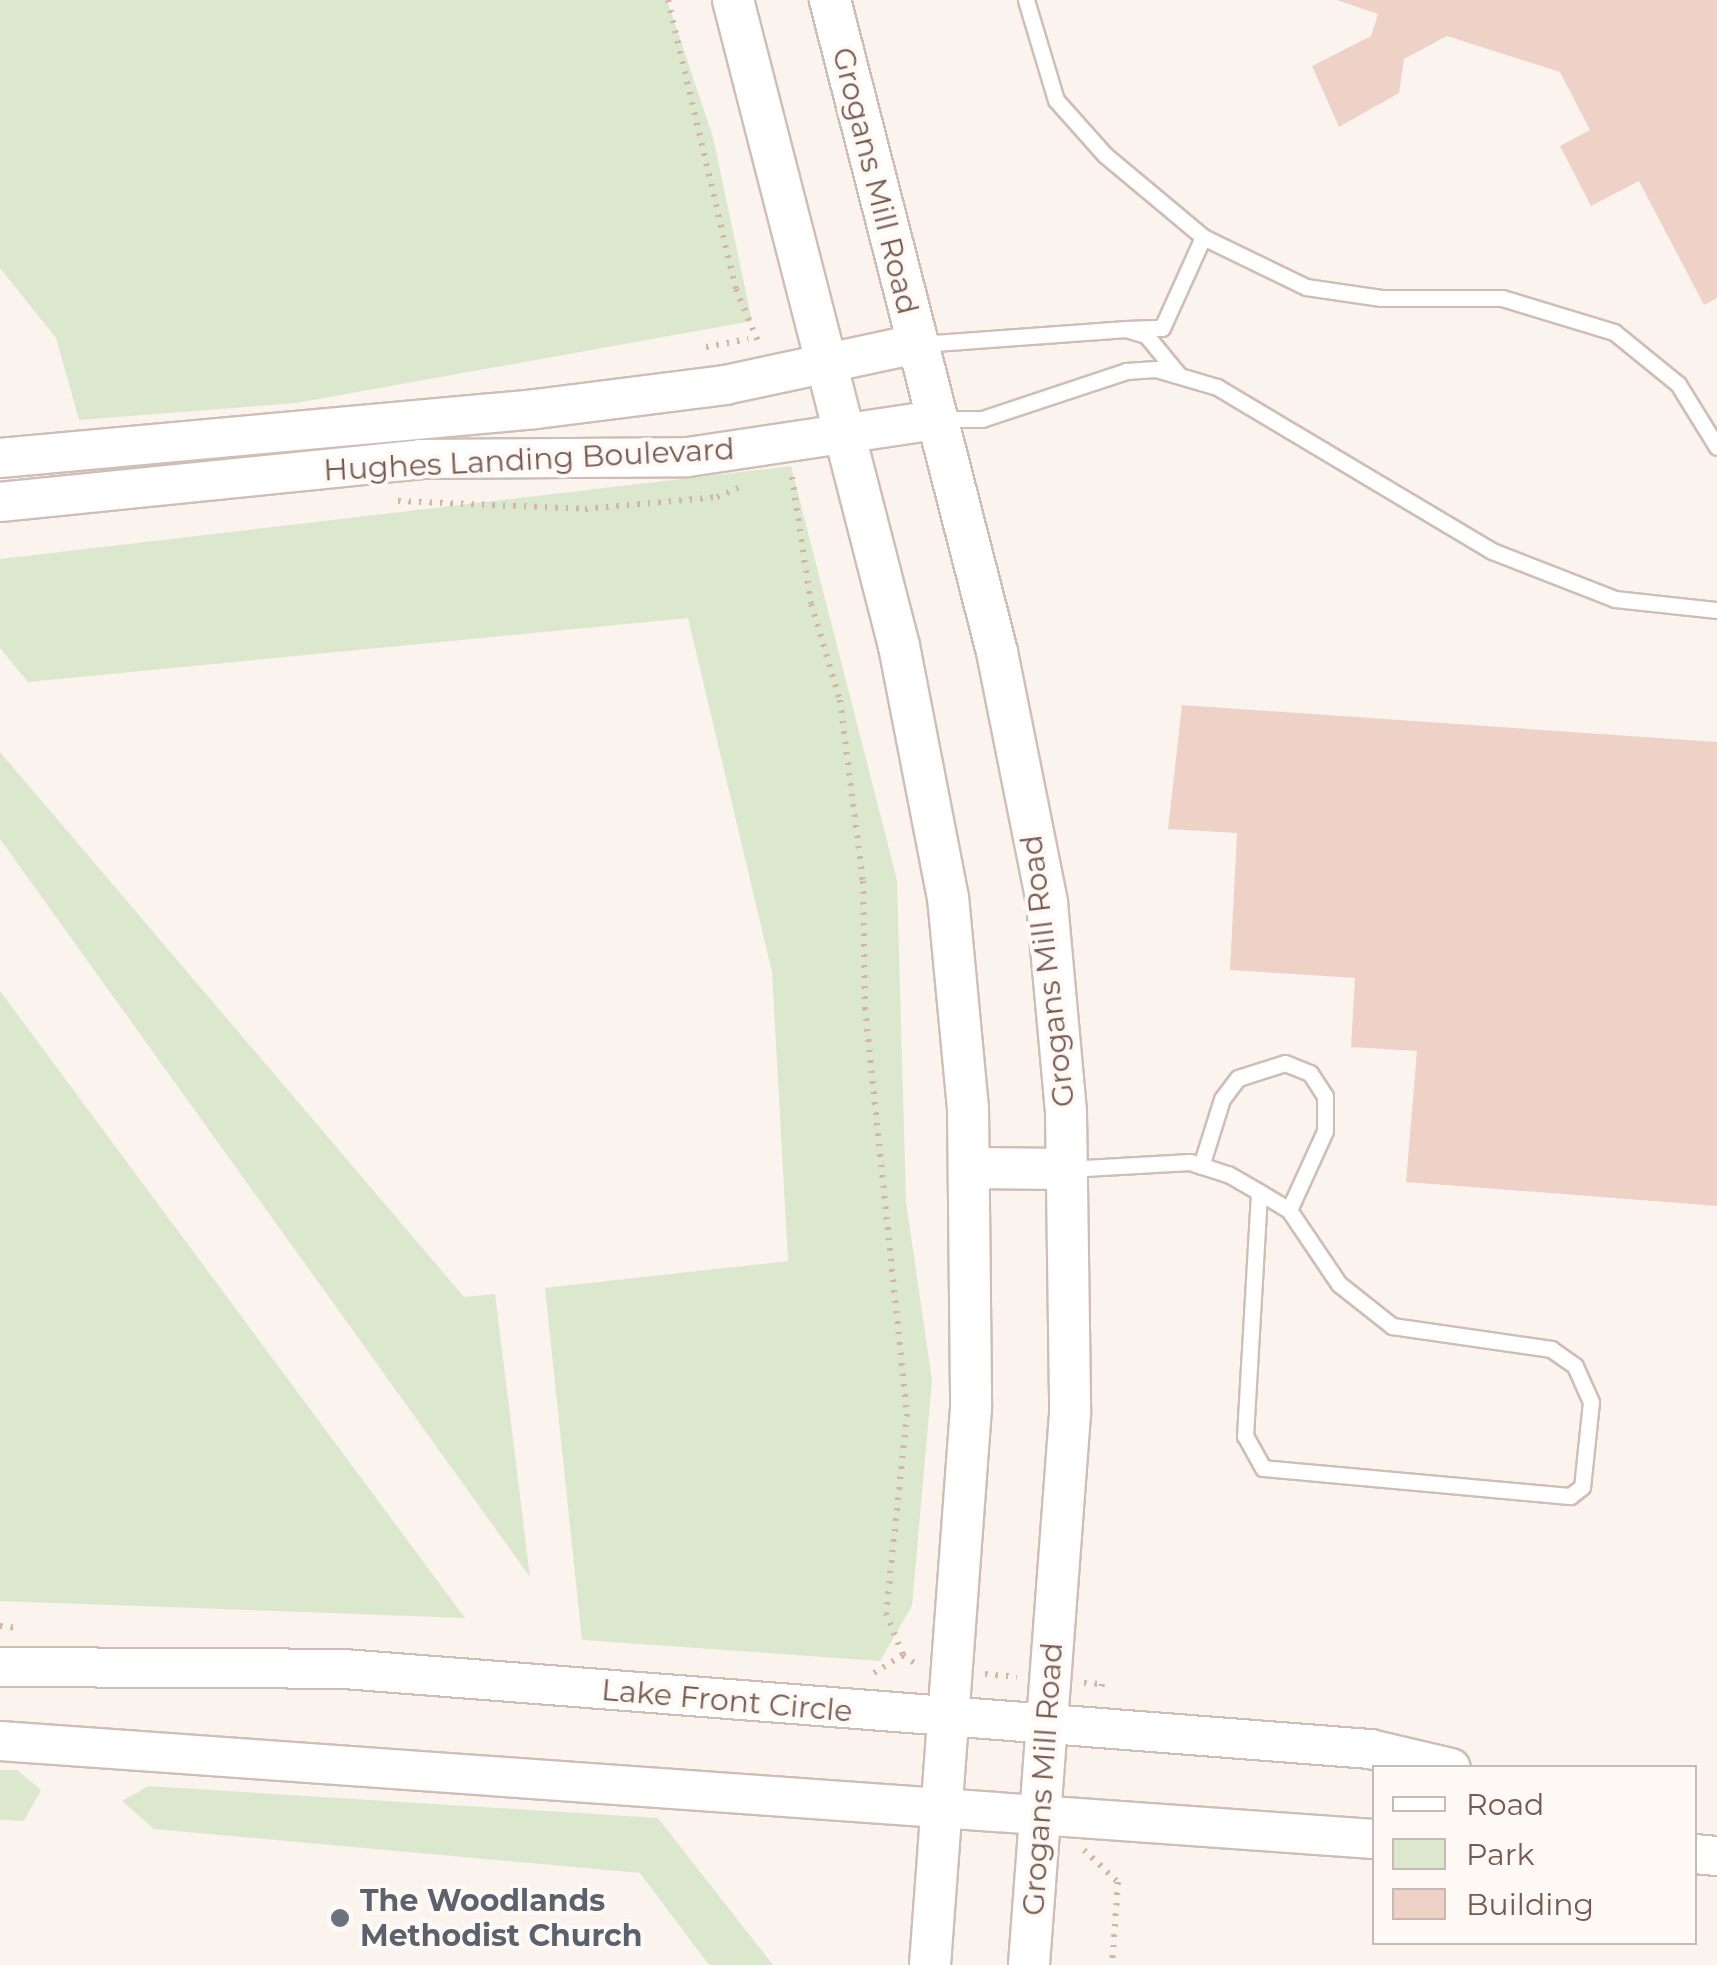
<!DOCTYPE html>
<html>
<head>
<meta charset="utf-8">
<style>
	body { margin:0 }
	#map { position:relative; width:1717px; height:1965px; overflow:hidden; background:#fbf4ee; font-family:Montserrat,sans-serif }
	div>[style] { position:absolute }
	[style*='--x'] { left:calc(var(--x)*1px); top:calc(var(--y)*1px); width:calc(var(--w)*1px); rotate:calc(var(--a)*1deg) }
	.green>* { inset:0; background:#dbe8cd }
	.building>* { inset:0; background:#eed2c8 }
	.path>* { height:6px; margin-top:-3px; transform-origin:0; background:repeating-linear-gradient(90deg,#d3b5aa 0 2.5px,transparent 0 10.5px) }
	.roads { filter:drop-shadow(2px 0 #cfbeb6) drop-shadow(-2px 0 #cfbeb6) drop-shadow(0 2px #cfbeb6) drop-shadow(0 -2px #cfbeb6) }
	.service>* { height:15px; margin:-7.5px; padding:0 7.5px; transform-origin:7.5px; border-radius:7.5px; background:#fff }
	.tertiary>* { height:38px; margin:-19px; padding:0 19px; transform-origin:19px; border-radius:19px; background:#fff }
	.secondary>* { height:40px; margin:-20px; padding:0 20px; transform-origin:20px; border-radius:20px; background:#fff }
	.dots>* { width:28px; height:28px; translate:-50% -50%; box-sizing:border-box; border:5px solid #fef9f4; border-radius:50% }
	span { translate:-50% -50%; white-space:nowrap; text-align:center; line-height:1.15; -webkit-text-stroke:8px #fef9f4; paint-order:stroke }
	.street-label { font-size:30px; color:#755a52 }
	.worship-label { font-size:30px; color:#5b616d; font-weight:700 }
	.left { translate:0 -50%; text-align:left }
	.legend { position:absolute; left:1372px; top:1765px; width:325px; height:180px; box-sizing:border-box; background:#fef9f4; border:2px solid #c7b9b3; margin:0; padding:12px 18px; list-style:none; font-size:30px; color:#755a52 }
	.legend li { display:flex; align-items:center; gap:20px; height:50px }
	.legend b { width:50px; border:2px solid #c7b9b3 }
</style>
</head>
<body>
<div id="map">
	<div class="green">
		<div style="clip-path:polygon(0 0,667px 0,713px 137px,752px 321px,296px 403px,79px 420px,56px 338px,0 268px)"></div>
		<div style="clip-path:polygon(791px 466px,897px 880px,906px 1202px,932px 1380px,912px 1606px,880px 1661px,582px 1640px,545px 1288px,788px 1261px,772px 972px,688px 618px,28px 682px,0 648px,0 559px)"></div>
		<div style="clip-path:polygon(0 752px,464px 1297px,495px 1294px,530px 1577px,0 839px)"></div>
		<div style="clip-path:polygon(0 991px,465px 1618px,0 1601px)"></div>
		<div style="clip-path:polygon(0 1770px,17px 1770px,41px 1790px,24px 1821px,0 1820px)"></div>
		<div style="clip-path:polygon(148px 1786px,658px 1818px,773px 1965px,709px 1965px,640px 1873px,154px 1829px,122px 1801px)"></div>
	</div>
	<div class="building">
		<div style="clip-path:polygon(1337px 0,1717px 0,1717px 298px,1704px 305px,1639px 181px,1591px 206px,1560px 146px,1590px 130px,1560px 72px,1447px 36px,1404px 59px,1399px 93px,1339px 127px,1312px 66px,1371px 36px,1378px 14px)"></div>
		<div style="clip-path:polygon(1182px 705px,1717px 742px,1717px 1206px,1406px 1182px,1417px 1051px,1351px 1047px,1355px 978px,1230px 970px,1237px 833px,1168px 829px)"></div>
	</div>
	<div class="path">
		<div style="--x:668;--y:0;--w:297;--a:76.8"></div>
		<div style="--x:736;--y:289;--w:60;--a:67.3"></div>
		<div style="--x:706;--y:347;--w:43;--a:-10.8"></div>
		<div style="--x:792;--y:477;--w:128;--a:81.5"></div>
		<div style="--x:811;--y:604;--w:100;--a:73.2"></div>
		<div style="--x:840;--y:700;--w:182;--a:82.8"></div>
		<div style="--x:863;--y:881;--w:127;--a:89.1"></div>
		<div style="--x:865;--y:1008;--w:408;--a:84.1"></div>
		<div style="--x:907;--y:1414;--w:200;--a:96"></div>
		<div style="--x:886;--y:1613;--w:45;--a:68"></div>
		<div style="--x:903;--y:1655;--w:16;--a:35"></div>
		<div style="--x:398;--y:501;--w:187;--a:2.4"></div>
		<div style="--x:585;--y:509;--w:133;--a:-5.2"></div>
		<div style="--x:717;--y:497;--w:23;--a:-23"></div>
		<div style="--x:0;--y:1626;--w:19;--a:6"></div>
		<div style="--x:874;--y:1673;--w:34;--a:-32"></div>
		<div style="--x:985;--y:1674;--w:32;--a:5"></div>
		<div style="--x:1084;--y:1683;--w:18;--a:3"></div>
		<div style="--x:1102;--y:1684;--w:10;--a:96"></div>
		<div style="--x:1084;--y:1850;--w:47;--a:43.3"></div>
		<div style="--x:1118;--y:1882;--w:83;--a:94.1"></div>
	</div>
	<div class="roads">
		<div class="service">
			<div style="--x:1026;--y:0;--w:104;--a:73.3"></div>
			<div style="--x:1056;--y:100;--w:74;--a:48.3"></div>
			<div style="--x:1105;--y:155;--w:128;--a:39.9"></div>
			<div style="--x:1126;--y:329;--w:36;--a:-2"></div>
			<div style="--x:1162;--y:328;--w:100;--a:-65.7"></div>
			<div style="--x:1203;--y:237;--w:114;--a:25.9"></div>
			<div style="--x:1306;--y:287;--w:76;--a:8.3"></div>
			<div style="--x:1381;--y:298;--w:121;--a:0"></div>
			<div style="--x:1502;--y:298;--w:117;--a:16.9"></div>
			<div style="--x:1614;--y:332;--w:82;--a:39.1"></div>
			<div style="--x:1678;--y:384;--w:74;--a:58.2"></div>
			<div style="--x:921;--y:344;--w:206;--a:-4.2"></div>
			<div style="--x:1126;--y:329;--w:21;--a:17"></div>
			<div style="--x:1146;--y:335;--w:50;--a:50.6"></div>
			<div style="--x:942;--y:419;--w:40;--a:0"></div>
			<div style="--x:982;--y:419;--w:152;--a:-18.4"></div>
			<div style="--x:1126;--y:371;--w:30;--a:-4"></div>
			<div style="--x:1156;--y:369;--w:64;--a:16.4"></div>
			<div style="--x:1217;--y:387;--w:320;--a:30.8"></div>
			<div style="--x:1492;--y:551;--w:132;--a:21.3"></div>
			<div style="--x:1615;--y:599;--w:103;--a:6.2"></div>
			<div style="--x:1201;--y:1166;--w:70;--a:-72.6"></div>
			<div style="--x:1222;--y:1099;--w:26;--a:-53"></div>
			<div style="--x:1238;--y:1078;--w:49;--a:-17.7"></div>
			<div style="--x:1285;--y:1063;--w:27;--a:22"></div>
			<div style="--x:1310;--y:1073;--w:27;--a:57"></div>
			<div style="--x:1325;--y:1096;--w:35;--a:90"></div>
			<div style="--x:1325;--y:1131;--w:87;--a:114.5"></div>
			<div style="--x:1067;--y:1169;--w:123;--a:-3.3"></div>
			<div style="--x:1190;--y:1162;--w:40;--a:18"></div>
			<div style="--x:1228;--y:1174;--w:36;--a:30"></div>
			<div style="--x:1259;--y:1192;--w:35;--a:31"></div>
			<div style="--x:1289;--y:1210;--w:89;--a:56"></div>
			<div style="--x:1339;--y:1284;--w:68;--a:38.4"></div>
			<div style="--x:1392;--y:1326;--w:161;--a:8.2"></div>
			<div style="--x:1551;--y:1349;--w:29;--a:35"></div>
			<div style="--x:1575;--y:1366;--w:39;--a:66"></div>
			<div style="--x:1591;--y:1402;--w:85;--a:96"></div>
			<div style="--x:1582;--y:1487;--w:15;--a:143"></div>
			<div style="--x:1570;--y:1496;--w:308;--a:-174.8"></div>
			<div style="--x:1263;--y:1468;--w:37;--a:-119"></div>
			<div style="--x:1245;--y:1436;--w:244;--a:-86.7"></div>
		</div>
		<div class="tertiary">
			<div style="--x:0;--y:458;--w:538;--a:-5.22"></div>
			<div style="--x:536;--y:409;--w:191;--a:-7.2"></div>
			<div style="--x:725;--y:385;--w:195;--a:-12.1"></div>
			<div style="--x:0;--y:502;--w:422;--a:-5.8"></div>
			<div style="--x:420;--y:459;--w:268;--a:-0.4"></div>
			<div style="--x:688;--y:457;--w:251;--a:-8.5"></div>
			<div style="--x:0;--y:1667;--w:344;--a:0.3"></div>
			<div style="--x:344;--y:1669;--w:1029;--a:4.46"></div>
			<div style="--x:1370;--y:1749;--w:83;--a:13.2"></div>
			<div style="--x:0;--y:1741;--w:1377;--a:4.08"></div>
			<div style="--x:1694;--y:1854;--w:23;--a:5"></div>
		</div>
		<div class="secondary">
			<div style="--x:733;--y:0;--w:667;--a:75.59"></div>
			<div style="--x:899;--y:646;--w:256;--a:79"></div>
			<div style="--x:948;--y:897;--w:211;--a:84.6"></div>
			<div style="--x:968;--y:1107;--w:301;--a:89.4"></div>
			<div style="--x:971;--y:1408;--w:559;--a:94.21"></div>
			<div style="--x:830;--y:0;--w:673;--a:75.63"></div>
			<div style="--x:997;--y:652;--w:256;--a:78.7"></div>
			<div style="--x:1047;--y:903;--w:210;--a:84.8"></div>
			<div style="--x:1066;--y:1112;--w:302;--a:89.2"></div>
			<div style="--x:1070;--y:1414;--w:553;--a:94.26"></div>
			<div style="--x:969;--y:1168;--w:98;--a:0.6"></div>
		</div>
	</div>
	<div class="dots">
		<div style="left:340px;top:1918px;background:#6b7280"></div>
	</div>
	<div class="street-label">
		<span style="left:875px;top:181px;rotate:76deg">Grogans Mill Road</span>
		<span style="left:529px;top:460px;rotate:-3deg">Hughes Landing Boulevard</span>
		<span style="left:1048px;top:971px;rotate:-97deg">Grogans Mill Road</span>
		<span style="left:727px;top:1701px;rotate:5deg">Lake Front Circle</span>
		<span style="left:1043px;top:1779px;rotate:-86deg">Grogans Mill Road</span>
	</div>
	<div class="worship-label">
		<span class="left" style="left:360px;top:1918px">The Woodlands<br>Methodist Church</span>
	</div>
	<ul class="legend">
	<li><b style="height:12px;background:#fff"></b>Road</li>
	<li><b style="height:28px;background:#dbe8cd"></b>Park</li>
	<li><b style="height:28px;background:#eed2c8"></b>Building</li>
	</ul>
</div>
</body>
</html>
